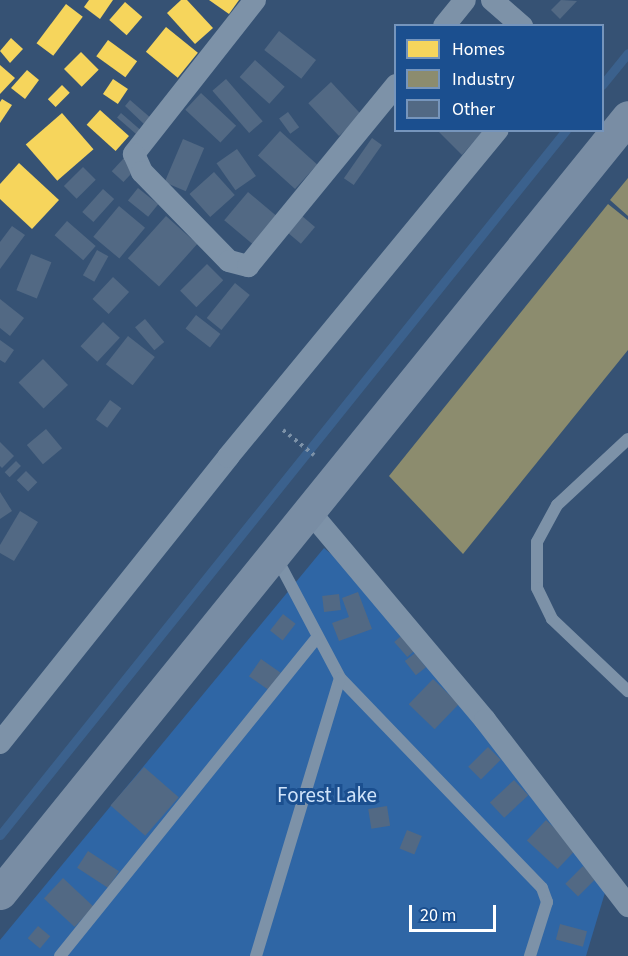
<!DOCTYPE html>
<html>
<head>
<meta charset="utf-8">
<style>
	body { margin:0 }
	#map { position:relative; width:628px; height:956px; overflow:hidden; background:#365274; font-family:"Source Sans 3",sans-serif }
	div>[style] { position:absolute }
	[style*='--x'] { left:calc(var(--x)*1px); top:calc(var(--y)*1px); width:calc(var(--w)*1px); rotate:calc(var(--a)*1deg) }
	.green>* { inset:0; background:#2f66a5 }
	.homes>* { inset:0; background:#f6d55c; transform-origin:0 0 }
	.industry>* { inset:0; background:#8c8c6e }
	.stream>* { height:9px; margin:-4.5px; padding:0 4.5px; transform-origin:4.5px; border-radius:4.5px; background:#3b618d }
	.building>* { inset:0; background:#526984; transform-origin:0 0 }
	.path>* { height:4px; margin-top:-2px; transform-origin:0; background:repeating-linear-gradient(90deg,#7d92a8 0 3px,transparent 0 7.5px) }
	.lane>* { height:12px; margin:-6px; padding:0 6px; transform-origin:6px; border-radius:6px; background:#7d92a8 }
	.street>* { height:22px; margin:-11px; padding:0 11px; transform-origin:11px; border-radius:11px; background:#7d92a8 }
	.secondary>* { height:33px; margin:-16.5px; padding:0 16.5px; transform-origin:16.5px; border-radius:16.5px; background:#798da4 }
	span { translate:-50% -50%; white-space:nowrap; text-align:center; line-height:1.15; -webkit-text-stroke:6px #1b4f8f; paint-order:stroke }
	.park-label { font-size:21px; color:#cfe3fa }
	.legend { position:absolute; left:394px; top:24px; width:210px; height:108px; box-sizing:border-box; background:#1b4f8f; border:2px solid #7695bc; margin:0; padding:8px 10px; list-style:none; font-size:18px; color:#fff }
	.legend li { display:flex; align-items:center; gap:12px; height:30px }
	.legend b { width:30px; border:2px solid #7695bc }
	.scale { position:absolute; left:409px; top:905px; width:87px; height:27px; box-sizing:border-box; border:3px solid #fff; border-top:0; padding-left:8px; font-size:18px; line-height:21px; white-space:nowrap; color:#fff; -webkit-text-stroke:4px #1b4f8f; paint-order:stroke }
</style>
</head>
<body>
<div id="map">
	<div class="green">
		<div style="clip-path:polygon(324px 548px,367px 584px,607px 886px,586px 956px,0 956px,0 940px)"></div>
	</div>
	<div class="homes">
		<div style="clip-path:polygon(89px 0,113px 0,100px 19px,84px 7px)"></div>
		<div style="clip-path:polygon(181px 0,187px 0,213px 28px,195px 44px,167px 13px)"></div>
		<div style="clip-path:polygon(209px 0,239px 0,229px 14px)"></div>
		<div style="left:125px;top:2px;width:23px;height:24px;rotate:41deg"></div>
		<div style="left:66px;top:4px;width:21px;height:49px;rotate:37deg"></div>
		<div style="left:166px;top:27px;width:41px;height:32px;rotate:39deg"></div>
		<div style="clip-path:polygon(11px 38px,23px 49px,10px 63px,0 51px)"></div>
		<div style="left:108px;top:40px;width:36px;height:20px;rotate:36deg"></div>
		<div style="left:81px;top:52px;width:25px;height:24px;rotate:45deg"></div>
		<div style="clip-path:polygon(0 65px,15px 78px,0 94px)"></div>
		<div style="clip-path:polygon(27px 70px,39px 80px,25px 99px,11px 88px)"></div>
		<div style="left:113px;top:79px;width:18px;height:18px;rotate:34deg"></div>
		<div style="left:62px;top:85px;width:11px;height:20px;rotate:45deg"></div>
		<div style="clip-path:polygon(2px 99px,12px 105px,0 123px,0 102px)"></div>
		<div style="left:100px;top:110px;width:39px;height:20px;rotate:42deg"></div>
		<div style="left:62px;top:113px;width:48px;height:48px;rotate:49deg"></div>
		<div style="clip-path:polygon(19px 163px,59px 200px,32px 229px,0 199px,0 184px)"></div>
	</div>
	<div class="industry">
		<div style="clip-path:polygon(628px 178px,628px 216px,610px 200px)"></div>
		<div style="clip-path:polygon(608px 204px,628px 220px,628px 350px,463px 554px,389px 476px)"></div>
	</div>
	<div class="stream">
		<div style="--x:602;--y:85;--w:41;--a:-50.9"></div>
		<div style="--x:0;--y:835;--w:904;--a:-51.24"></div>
	</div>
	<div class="building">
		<div style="clip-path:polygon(561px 0,577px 1px,560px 19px,551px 10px)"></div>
		<div style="left:279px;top:31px;width:47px;height:24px;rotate:38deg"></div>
		<div style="left:255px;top:60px;width:40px;height:23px;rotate:42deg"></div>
		<div style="left:226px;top:79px;width:56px;height:18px;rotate:49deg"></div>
		<div style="left:331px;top:82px;width:45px;height:31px;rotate:47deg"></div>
		<div style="left:201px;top:93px;width:48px;height:23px;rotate:43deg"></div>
		<div style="clip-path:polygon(130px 100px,152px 119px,146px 126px,125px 106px)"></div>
		<div style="left:288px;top:112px;width:19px;height:11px;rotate:54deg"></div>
		<div style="left:121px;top:113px;width:32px;height:6px;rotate:41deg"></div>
		<div style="clip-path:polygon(437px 130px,484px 130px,462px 155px)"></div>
		<div style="left:280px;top:131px;width:50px;height:33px;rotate:42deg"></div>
		<div style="left:372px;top:138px;width:12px;height:49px;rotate:35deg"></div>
		<div style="left:183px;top:139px;width:23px;height:47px;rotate:23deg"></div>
		<div style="left:237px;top:149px;width:33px;height:25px;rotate:55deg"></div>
		<div style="left:124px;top:158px;width:16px;height:18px;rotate:43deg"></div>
		<div style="left:83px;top:167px;width:18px;height:27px;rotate:45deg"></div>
		<div style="left:214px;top:172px;width:31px;height:33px;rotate:48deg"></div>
		<div style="left:138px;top:188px;width:26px;height:16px;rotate:39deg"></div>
		<div style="left:103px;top:189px;width:15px;height:31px;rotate:42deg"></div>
		<div style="left:248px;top:192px;width:40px;height:37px;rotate:40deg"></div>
		<div style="left:119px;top:206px;width:34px;height:40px;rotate:40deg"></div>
		<div style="left:166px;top:216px;width:42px;height:57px;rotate:42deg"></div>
		<div style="left:302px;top:216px;width:17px;height:22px;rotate:40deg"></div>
		<div style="left:67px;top:221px;width:38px;height:19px;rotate:41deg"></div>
		<div style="clip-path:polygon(12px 226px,25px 235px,0 269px,0 242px)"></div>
		<div style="left:97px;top:250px;width:13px;height:29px;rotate:29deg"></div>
		<div style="left:31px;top:254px;width:22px;height:39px;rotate:22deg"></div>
		<div style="left:207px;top:264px;width:23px;height:38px;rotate:45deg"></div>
		<div style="left:113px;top:277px;width:22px;height:30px;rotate:43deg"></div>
		<div style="left:235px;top:283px;width:19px;height:45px;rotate:39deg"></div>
		<div style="clip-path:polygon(0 299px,24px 318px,10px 336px,0 328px)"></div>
		<div style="left:196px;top:315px;width:31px;height:17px;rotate:38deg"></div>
		<div style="left:145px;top:319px;width:30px;height:13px;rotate:50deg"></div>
		<div style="left:103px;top:322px;width:23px;height:33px;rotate:43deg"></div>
		<div style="left:128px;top:336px;width:34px;height:36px;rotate:38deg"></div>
		<div style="clip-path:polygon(0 340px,14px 350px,5px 363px,0 360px)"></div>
		<div style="left:43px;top:359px;width:36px;height:34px;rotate:46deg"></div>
		<div style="left:110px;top:400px;width:14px;height:24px;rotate:36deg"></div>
		<div style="left:46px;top:429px;width:25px;height:25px;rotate:50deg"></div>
		<div style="clip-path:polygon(0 442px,14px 456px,2px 468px,0 466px)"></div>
		<div style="left:16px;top:461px;width:7px;height:16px;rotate:45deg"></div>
		<div style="left:26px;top:471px;width:16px;height:13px;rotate:45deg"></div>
		<div style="clip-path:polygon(0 492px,12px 511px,0 519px)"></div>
		<div style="clip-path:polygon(20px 511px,38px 522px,14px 561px,0 553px,0 545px)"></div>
		<div style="clip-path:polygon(358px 592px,372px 629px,339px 641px,332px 623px,349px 617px,342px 598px)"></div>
		<div style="left:339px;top:594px;width:16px;height:17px;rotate:83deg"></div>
		<div style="left:283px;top:614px;width:16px;height:21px;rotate:38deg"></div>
		<div style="left:401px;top:636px;width:20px;height:9px;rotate:49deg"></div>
		<div style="left:415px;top:653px;width:18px;height:13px;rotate:52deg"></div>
		<div style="left:261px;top:659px;width:24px;height:21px;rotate:35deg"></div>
		<div style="left:433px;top:679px;width:36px;height:35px;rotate:44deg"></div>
		<div style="left:488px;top:747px;width:18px;height:28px;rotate:45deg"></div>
		<div style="left:144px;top:767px;width:46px;height:51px;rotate:41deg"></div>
		<div style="left:514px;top:780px;width:21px;height:33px;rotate:47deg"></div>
		<div style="left:387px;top:806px;width:20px;height:19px;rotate:81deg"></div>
		<div style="left:546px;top:820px;width:42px;height:28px;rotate:43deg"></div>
		<div style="left:407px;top:830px;width:16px;height:20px;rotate:22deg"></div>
		<div style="left:88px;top:851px;width:37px;height:20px;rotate:33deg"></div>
		<div style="left:583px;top:866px;width:18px;height:25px;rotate:45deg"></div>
		<div style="left:63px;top:878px;width:42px;height:28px;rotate:43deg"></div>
		<div style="left:560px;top:924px;width:28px;height:16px;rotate:15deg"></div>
		<div style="left:38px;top:926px;width:16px;height:16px;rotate:40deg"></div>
	</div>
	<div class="path">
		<div style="--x:283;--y:430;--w:40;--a:39"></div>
	</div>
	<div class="lane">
		<div style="--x:628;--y:439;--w:97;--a:137.1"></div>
		<div style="--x:557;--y:505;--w:42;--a:118.4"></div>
		<div style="--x:537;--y:542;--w:46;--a:90"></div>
		<div style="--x:537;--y:588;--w:34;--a:64"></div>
		<div style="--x:552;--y:619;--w:105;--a:43.5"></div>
		<div style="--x:275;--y:555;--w:139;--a:62.1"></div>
		<div style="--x:340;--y:678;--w:291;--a:46.1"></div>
		<div style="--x:542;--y:888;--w:15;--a:70"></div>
		<div style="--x:547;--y:902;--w:57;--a:107.5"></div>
		<div style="--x:60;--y:956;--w:409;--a:-51.1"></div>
		<div style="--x:256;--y:956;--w:290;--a:-73.2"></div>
	</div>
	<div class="street">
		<div style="--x:255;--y:0;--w:196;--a:128.2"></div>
		<div style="--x:134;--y:154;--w:20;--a:66"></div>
		<div style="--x:142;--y:172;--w:124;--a:45.7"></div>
		<div style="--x:229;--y:261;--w:20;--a:15"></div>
		<div style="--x:248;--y:266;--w:234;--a:-50.7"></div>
		<div style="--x:492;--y:0;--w:40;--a:41"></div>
		<div style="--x:444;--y:26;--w:33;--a:-51"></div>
		<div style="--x:310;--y:512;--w:272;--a:49.9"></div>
		<div style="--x:485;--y:720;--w:235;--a:52.4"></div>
		<div style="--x:0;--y:743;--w:366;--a:-51.4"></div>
		<div style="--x:228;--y:457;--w:424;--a:-50.5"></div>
	</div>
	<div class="secondary">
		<div style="--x:0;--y:893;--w:998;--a:-51.02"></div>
	</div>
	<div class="park-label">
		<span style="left:327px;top:795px">Forest Lake</span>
	</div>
	<ul class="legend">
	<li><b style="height:16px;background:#f6d55c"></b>Homes</li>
	<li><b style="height:16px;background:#8c8c6e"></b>Industry</li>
	<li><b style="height:16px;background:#526984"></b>Other</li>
	</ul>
	<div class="scale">20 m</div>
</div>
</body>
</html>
